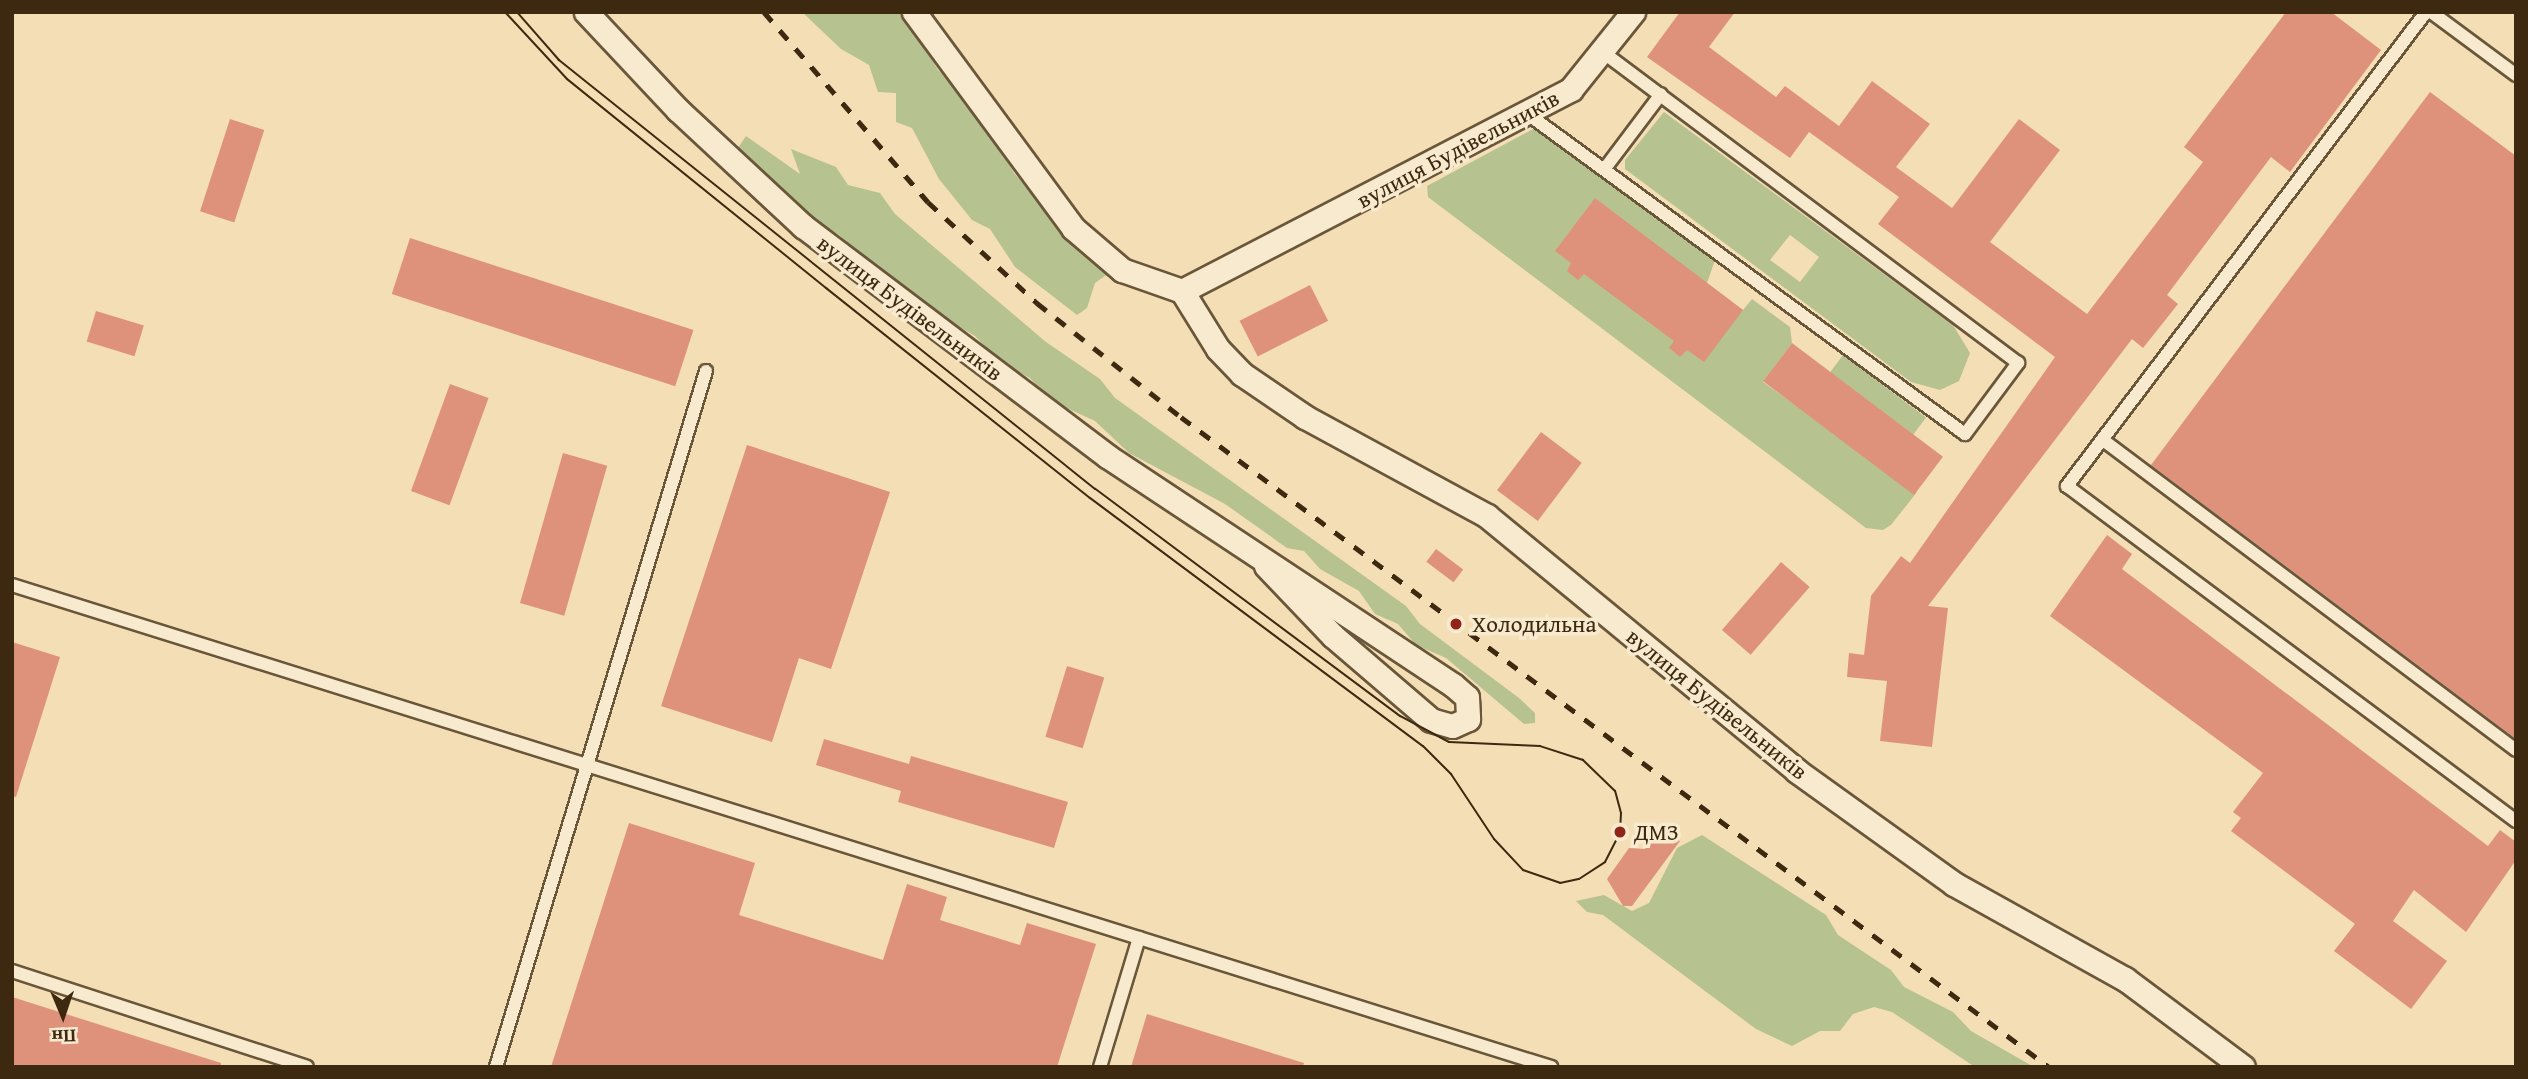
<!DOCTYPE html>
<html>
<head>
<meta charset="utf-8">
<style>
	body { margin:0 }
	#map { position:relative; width:2528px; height:1079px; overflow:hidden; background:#f3deb5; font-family:"Gentium Book Plus",serif }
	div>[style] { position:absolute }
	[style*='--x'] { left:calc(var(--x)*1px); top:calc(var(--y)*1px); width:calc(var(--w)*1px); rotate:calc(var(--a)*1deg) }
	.green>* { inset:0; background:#b7c291; transform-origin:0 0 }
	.building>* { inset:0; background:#df927b; transform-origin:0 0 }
	.roads { filter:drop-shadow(2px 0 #6a5639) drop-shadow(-2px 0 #6a5639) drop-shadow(0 2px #6a5639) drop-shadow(0 -2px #6a5639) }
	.service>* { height:12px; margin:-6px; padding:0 6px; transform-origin:6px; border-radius:6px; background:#f7eacf }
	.minor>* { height:23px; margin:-11.5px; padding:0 11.5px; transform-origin:11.5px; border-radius:11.5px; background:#f7eacf }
	.tram>* { height:2px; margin:-1px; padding:0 1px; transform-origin:1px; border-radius:1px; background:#3d2810 }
	.rail>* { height:5px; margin-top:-2.5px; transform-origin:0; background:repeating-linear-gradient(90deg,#3d2810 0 12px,transparent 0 24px) }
	.dots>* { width:19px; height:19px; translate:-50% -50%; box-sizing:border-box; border:4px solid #f7eacf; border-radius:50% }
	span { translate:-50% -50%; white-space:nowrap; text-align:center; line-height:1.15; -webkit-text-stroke:7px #f7eacf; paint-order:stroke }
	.street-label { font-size:23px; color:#3d2810 }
	.poi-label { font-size:23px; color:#3d2810 }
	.left { translate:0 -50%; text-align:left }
	.frame { position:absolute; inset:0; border:14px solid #3d2810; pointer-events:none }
	.north { position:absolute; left:28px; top:981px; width:70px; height:70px; -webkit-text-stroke:5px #f7eacf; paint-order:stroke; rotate:178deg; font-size:19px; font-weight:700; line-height:28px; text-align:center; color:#3d2810 }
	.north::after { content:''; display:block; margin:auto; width:24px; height:32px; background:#3d2810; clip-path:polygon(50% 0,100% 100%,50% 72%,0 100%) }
</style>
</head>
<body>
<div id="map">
	<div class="green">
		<div style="clip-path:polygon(802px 12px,903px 12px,938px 70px,965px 92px,1014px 173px,1068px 236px,1109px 273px,1095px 283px,1087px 308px,1077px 315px,1015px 267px,990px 229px,972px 220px,939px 179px,912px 128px,896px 122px,896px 93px,878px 92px,869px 65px,841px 49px)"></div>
		<div style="clip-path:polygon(evenodd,1664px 112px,1953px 325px,1970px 353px,1959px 381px,1940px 390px,1911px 382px,1625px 169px,1625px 160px,1664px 112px,1790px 235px,1819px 257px,1800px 282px,1770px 260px,1790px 235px)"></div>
		<div style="clip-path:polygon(1535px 128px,1715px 260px,1707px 283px,1743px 310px,1752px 299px,1790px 327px,1792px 343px,1763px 382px,1917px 492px,1891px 525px,1883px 530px,1866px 528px,1428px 197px,1427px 186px)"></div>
		<div style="clip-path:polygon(746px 136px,800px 174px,791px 149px,836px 167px,848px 185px,880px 193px,895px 214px,1046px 342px,1100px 379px,1115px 398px,1406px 606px,1420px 624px,1519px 698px,1535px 713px,1535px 723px,1524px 724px,1446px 658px,1416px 645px,1398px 624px,1375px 614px,1359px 591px,1320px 569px,1304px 551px,1287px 548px,1225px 504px,1129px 453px,1095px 421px,1049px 400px,1030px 378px,1000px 362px,975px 336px,920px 304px,839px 235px,807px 216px,738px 148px)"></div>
		<div style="left:1843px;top:355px;width:104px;height:24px;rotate:37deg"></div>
		<div style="clip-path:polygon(1702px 835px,1826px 915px,1838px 935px,1891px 970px,1904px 987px,1953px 1012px,1971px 1031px,2034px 1067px,1975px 1067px,1892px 1012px,1874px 1007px,1853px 1014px,1840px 1031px,1820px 1031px,1792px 1046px,1756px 1029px,1603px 915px,1587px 912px,1576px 901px,1604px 895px,1632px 911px,1649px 903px,1677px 848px)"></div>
	</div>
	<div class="building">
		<div style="clip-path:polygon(1680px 12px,1735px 12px,1709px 47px,1776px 97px,1785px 86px,1839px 126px,1872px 81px,1930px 124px,1896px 167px,1952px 208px,2019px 119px,2060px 150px,1990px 242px,2087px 314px,2203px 162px,2184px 147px,2286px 12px,2331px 12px,2381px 50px,2290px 172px,2271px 157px,2167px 295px,2178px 304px,2143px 348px,2132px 339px,1928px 606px,1948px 608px,1932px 747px,1880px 741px,1887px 681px,1847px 677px,1849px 653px,1864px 655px,1871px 596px,1901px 556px,1910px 563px,2055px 357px,1878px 224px,1899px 197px,1809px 132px,1790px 158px,1647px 57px)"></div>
		<div style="clip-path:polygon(2430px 92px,2516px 156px,2516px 739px,2151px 465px)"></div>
		<div style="left:230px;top:119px;width:36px;height:97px;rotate:18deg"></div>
		<div style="clip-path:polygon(1595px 198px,1743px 310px,1704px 362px,1687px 350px,1680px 357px,1669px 348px,1674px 341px,1584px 274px,1578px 280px,1567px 271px,1571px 263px,1555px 251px)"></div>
		<div style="left:410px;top:238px;width:298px;height:59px;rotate:18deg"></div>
		<div style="left:1310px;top:285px;width:40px;height:79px;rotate:63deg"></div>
		<div style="left:96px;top:311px;width:50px;height:32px;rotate:17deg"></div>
		<div style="left:1792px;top:343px;width:189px;height:48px;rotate:37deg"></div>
		<div style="left:450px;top:384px;width:41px;height:114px;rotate:20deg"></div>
		<div style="left:1541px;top:432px;width:51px;height:73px;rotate:37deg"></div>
		<div style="clip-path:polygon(747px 445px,890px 492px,831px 669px,799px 658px,772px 742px,661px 706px)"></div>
		<div style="left:563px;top:453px;width:46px;height:156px;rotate:16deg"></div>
		<div style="clip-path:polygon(2107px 535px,2132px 554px,2122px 569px,2488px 846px,2500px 830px,2516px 842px,2516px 860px,2466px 932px,2414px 890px,2393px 921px,2447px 961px,2411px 1009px,2334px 951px,2355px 924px,2231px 831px,2241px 818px,2233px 812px,2263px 773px,2050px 616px)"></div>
		<div style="left:1436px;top:549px;width:34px;height:16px;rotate:37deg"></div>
		<div style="left:1781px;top:562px;width:38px;height:90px;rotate:41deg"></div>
		<div style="clip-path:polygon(12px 642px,60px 657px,16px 797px,12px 796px)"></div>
		<div style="left:1067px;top:666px;width:39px;height:74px;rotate:17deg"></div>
		<div style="clip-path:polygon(824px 739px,909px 764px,911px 756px,1068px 802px,1054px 848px,898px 802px,901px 791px,816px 765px)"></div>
		<div style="clip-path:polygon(629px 823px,755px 863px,739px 915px,883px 960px,907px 884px,947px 897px,940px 920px,1020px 945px,1027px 923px,1096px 944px,1057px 1067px,551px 1067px)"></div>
		<div style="clip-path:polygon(1661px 827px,1680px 841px,1632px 906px,1623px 906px,1607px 879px,1629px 848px,1645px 849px)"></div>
		<div style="clip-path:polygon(12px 997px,221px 1063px,221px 1067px,12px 1067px)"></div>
		<div style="clip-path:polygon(1147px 1014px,1304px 1063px,1303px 1067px,1131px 1067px)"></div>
	</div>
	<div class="roads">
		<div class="service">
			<div style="--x:2426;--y:12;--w:595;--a:127.14"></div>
			<div style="--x:2067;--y:486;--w:560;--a:36.73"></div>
			<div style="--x:2431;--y:12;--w:106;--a:36.5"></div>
			<div style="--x:1525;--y:112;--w:545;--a:36.2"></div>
			<div style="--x:1965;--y:434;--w:89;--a:-53.3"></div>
			<div style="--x:2018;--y:363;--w:517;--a:-143.17"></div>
			<div style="--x:1606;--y:167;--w:91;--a:-53"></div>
			<div style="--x:2103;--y:440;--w:516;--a:36.89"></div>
			<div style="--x:12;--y:585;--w:1613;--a:17.39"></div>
			<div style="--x:12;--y:971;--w:310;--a:18"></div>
			<div style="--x:496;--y:1067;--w:727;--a:-73.21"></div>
			<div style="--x:1100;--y:1067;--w:135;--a:-73.2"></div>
		</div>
		<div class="minor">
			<div style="--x:586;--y:12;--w:134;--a:46.8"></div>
			<div style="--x:678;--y:110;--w:171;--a:42.9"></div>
			<div style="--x:803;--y:226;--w:381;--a:37.1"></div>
			<div style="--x:1107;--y:456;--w:415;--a:33.5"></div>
			<div style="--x:1453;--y:685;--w:18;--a:41"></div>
			<div style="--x:1467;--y:697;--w:22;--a:87"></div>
			<div style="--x:1468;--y:719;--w:17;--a:156"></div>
			<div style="--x:1452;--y:726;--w:22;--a:-164"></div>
			<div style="--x:1431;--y:720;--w:129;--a:-139.4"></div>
			<div style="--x:1333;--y:636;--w:97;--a:-133.7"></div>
			<div style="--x:914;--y:12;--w:268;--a:53.6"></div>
			<div style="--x:1073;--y:228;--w:65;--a:40.6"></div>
			<div style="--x:1122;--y:270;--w:64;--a:19.3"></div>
			<div style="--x:1182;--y:291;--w:68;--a:58.2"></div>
			<div style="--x:1218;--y:349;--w:35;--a:46"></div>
			<div style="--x:1242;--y:374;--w:76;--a:34.3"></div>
			<div style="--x:1305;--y:417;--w:207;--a:28.5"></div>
			<div style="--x:1487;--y:516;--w:401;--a:39.4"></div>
			<div style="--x:1797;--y:771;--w:193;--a:35.7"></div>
			<div style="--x:1954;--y:884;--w:196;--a:29.1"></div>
			<div style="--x:2125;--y:979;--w:147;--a:36.7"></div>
			<div style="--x:1182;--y:291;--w:438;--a:-27.4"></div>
			<div style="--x:1571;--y:89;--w:99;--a:-51.2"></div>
		</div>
	</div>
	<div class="tram">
		<div style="--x:505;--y:12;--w:91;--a:47.2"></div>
		<div style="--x:567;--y:79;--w:333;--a:38.9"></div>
		<div style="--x:826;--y:288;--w:337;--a:38.5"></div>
		<div style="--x:1090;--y:498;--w:415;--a:36.7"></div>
		<div style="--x:1423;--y:746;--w:40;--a:45"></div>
		<div style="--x:1451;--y:774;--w:78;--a:56.5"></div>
		<div style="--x:1494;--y:839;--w:42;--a:46.9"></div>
		<div style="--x:1523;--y:870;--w:39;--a:19"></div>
		<div style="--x:1560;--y:883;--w:19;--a:-12"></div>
		<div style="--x:1579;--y:879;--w:31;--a:-33"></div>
		<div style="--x:1605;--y:862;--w:34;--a:-63"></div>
		<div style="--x:1620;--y:832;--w:19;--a:-87"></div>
		<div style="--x:1621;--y:813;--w:23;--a:-105"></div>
		<div style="--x:1615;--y:791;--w:45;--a:-135.9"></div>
		<div style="--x:1583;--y:760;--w:45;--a:-162"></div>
		<div style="--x:1540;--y:746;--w:91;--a:-177.5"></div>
		<div style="--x:1449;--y:742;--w:55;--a:-152"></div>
		<div style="--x:1400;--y:716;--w:380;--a:-143.3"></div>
		<div style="--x:1095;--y:489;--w:687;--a:-141.33"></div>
		<div style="--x:559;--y:60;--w:64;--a:-131.2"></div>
	</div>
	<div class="rail">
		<div style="--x:764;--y:12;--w:251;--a:49.2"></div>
		<div style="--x:928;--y:202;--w:149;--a:42.8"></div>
		<div style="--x:1037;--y:303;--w:184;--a:38.4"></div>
		<div style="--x:1181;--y:417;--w:1084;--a:36.83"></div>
	</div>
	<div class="dots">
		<div style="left:1456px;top:624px;background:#8f2418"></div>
		<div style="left:1620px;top:832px;background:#8f2418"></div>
	</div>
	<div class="street-label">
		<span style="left:1458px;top:149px;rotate:-28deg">вулиця Будівельників</span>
		<span style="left:910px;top:308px;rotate:37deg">вулиця Будівельників</span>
		<span style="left:1717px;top:704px;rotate:39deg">вулиця Будівельників</span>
	</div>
	<div class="poi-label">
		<span class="left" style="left:1472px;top:624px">Холодильна</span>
		<span class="left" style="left:1634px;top:832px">ДМЗ</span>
	</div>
	<div class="frame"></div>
	<div class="north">Пн</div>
</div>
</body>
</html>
